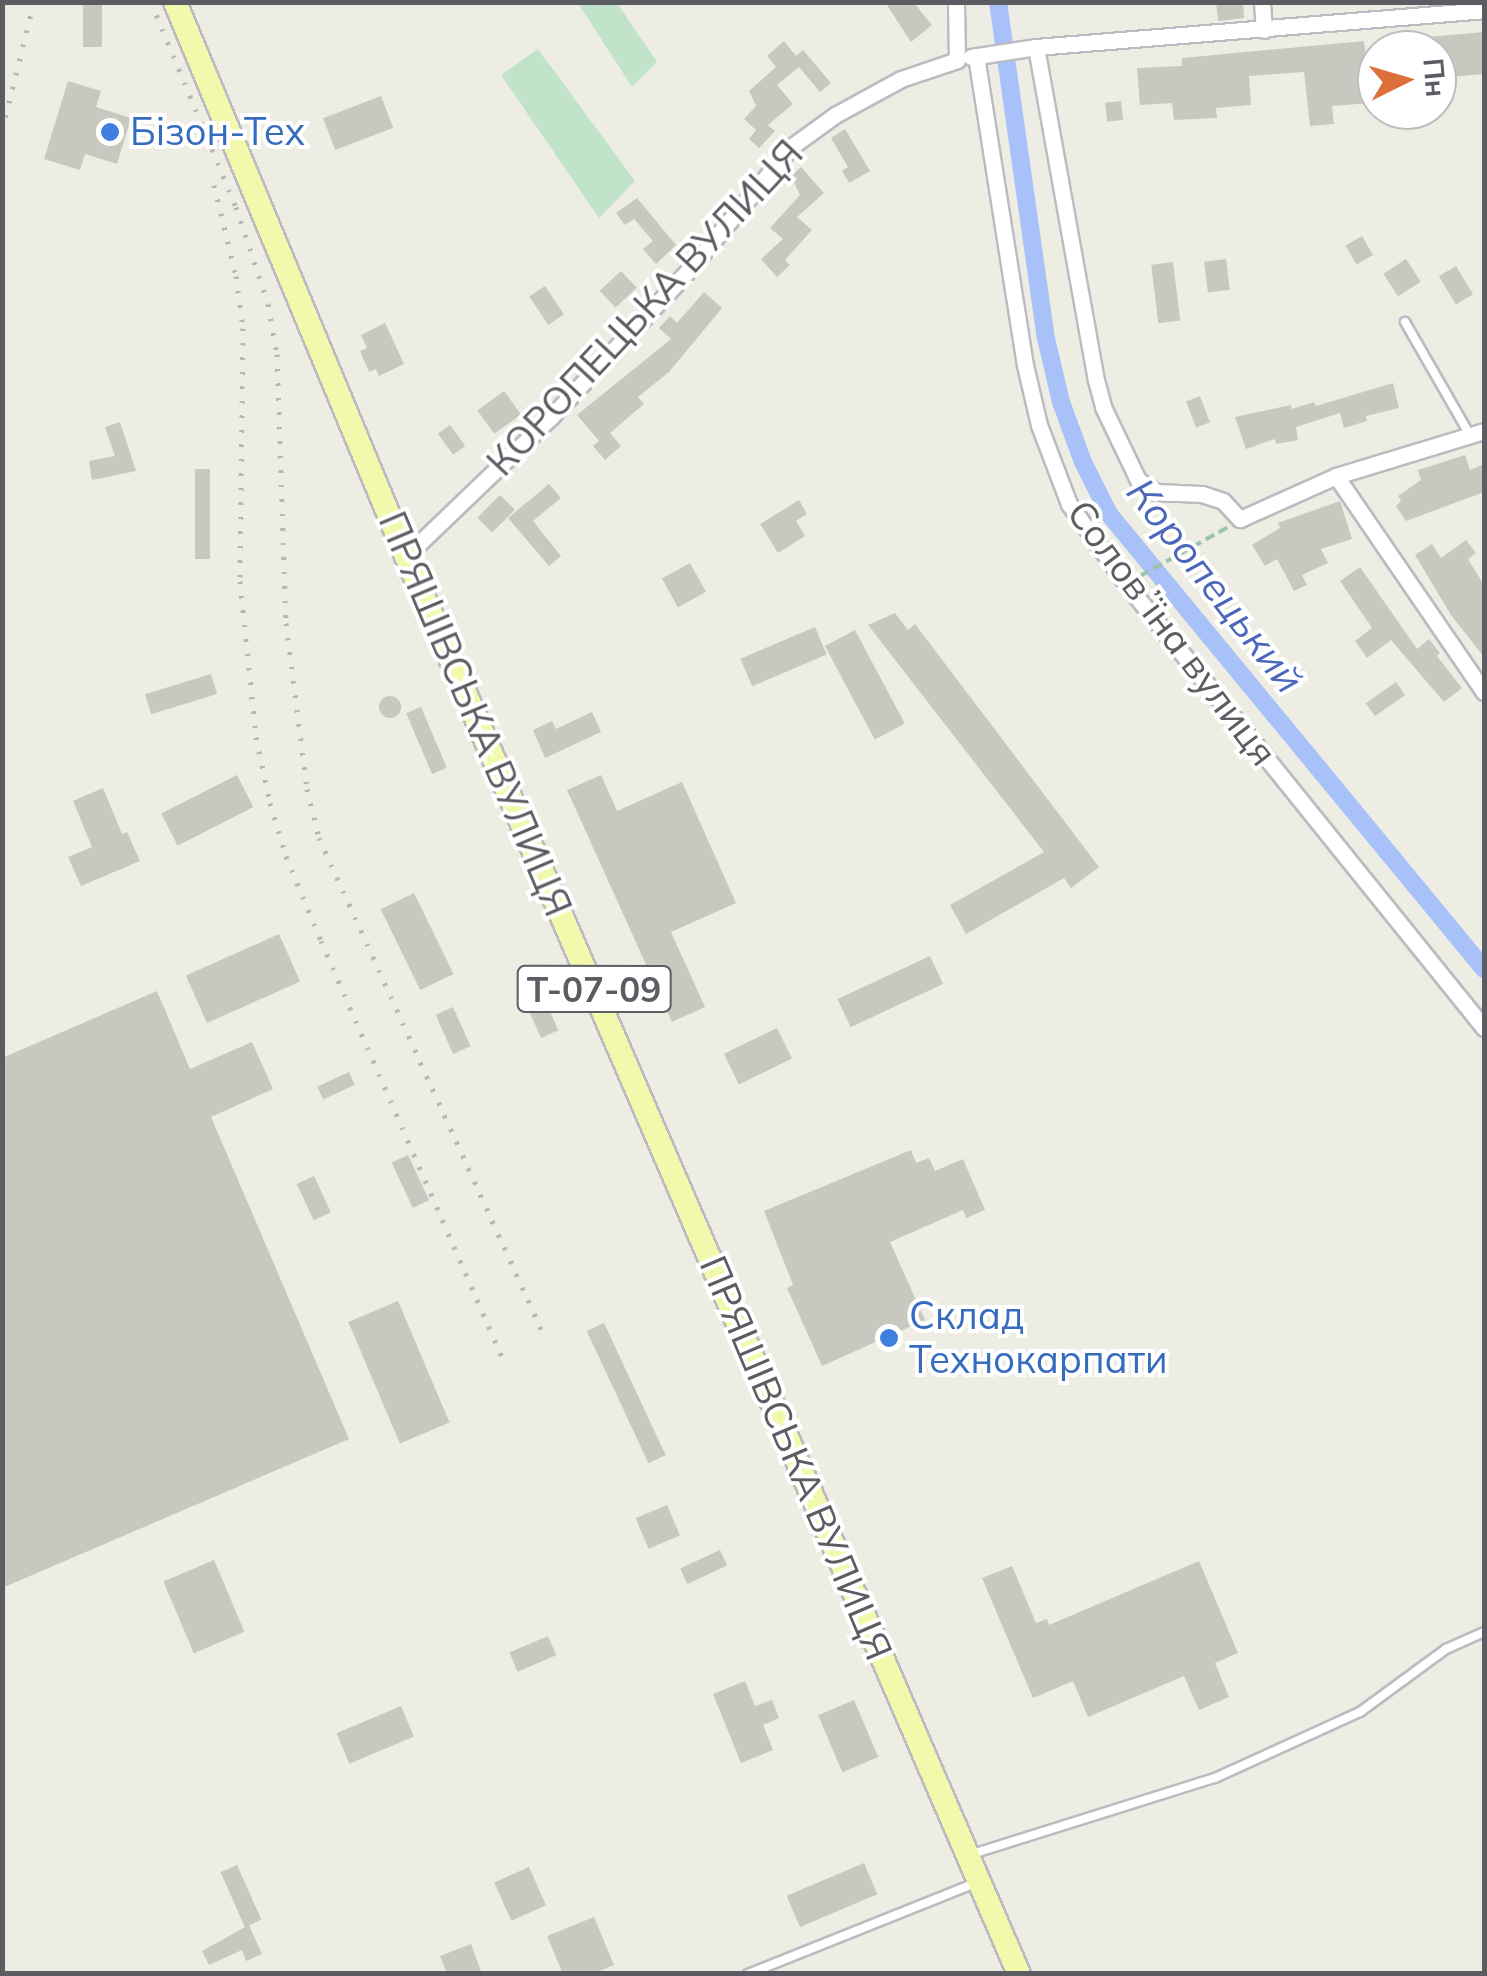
<!DOCTYPE html>
<html>
<head>
<meta charset="utf-8">
<style>
	body { margin:0 }
	#map { position:relative; width:1487px; height:1976px; overflow:hidden; background:#edede3; font-family:Mulish,sans-serif }
	div>[style] { position:absolute }
	[style*='--x'] { left:calc(var(--x)*1px); top:calc(var(--y)*1px); width:calc(var(--w)*1px); rotate:calc(var(--a)*1deg) }
	.green>* { inset:0; background:#c1e3ca }
	.canal>* { height:18px; margin:-9px; padding:0 9px; transform-origin:9px; border-radius:9px; background:#a8c1f9 }
	.building>* { inset:0; background:#c8c8c0; transform-origin:0 0 }
	.round { border-radius:50% }
	.path>* { height:4px; margin-top:-2px; transform-origin:0; background:repeating-linear-gradient(90deg,#9cc3b0 0 10px,transparent 0 15px) }
	.roads { filter:drop-shadow(2px 0 #bbbbc1) drop-shadow(-2px 0 #bbbbc1) drop-shadow(0 2px #bbbbc1) drop-shadow(0 -2px #bbbbc1) }
	.lane>* { height:8px; margin:-4px; padding:0 4px; transform-origin:4px; border-radius:4px; background:#fff }
	.street>* { height:15px; margin:-7.5px; padding:0 7.5px; transform-origin:7.5px; border-radius:7.5px; background:#fff }
	.primary>* { height:22px; margin:-11px; padding:0 11px; transform-origin:11px; border-radius:11px; background:#f2f9ac }
	.rail>* { height:5px; margin-top:-2.5px; transform-origin:0; background:repeating-linear-gradient(90deg,#b6b6b7 0 2.5px,transparent 0 14.5px) }
	.dots>* { width:28px; height:28px; translate:-50% -50%; box-sizing:border-box; border:5px solid #fff; border-radius:50% }
	span { translate:-50% -50%; white-space:nowrap; text-align:center; line-height:1.15; -webkit-text-stroke:8px #fff; paint-order:stroke }
	.shield-label span { padding:2px 8px; background:#fff; border:2px solid; border-radius:8px; -webkit-text-stroke-width:0 }
	.shield-label { font-size:35px; color:#5b5d63; font-weight:700 }
	.shop-label { font-size:38px; color:#366cbe }
	.left { translate:0 -50%; text-align:left }
	.street-label { font-size:38px; color:#5b5d63 }
	.water-label { font-size:40px; color:#4c66ba; font-style:italic }
	.frame { position:absolute; inset:0; border:5px solid #5b5d63; pointer-events:none }
	.north { position:absolute; left:1357px; top:30px; width:100px; height:100px; box-sizing:border-box; background:#fff; border:2px solid #bdbec1; border-radius:50%; rotate:85deg; font-size:28px; font-weight:700; line-height:40px; text-align:center; color:#5b5d63 }
	.north::after { content:''; display:block; margin:auto; width:35px; height:45px; background:#dd6f3a; clip-path:polygon(50% 0,100% 100%,50% 72%,0 100%) }
</style>
</head>
<body>
<div id="map">
	<div class="green">
		<div style="clip-path:polygon(578px 3px,617px 3px,657px 62px,632px 87px)"></div>
		<div style="clip-path:polygon(538px 49px,635px 181px,599px 218px,501px 75px)"></div>
	</div>
	<div class="canal">
		<div style="--x:998;--y:2;--w:335;--a:81.9"></div>
		<div style="--x:1045;--y:334;--w:70;--a:76.8"></div>
		<div style="--x:1061;--y:402;--w:64;--a:69.9"></div>
		<div style="--x:1083;--y:462;--w:58;--a:63.4"></div>
		<div style="--x:1109;--y:514;--w:590;--a:50.51"></div>
	</div>
	<div class="building">
		<div style="left:83px;top:2px;width:19px;height:45px"></div>
		<div style="clip-path:polygon(885px 2px,913px 2px,932px 25px,911px 42px)"></div>
		<div style="clip-path:polygon(1216px 2px,1243px 2px,1244px 18px,1218px 21px)"></div>
		<div style="clip-path:polygon(1484px 32px,1484px 74px,1439px 78px,1437px 50px,1393px 50px,1393px 40px)"></div>
		<div style="clip-path:polygon(784px 41px,796px 56px,803px 50px,831px 83px,820px 92px,799px 67px,777px 85px,793px 104px,768px 125px,775px 131px,759px 148px,749px 139px,756px 130px,744px 119px,756px 106px,749px 91px,776px 67px,767px 56px)"></div>
		<div style="clip-path:polygon(1364px 41px,1371px 103px,1332px 106px,1334px 124px,1310px 126px,1304px 72px,1249px 76px,1251px 105px,1216px 108px,1217px 118px,1174px 120px,1172px 103px,1140px 105px,1137px 68px,1182px 66px,1182px 58px)"></div>
		<div style="clip-path:polygon(68px 81px,101px 91px,96px 107px,131px 118px,117px 164px,85px 154px,80px 170px,44px 159px)"></div>
		<div style="left:381px;top:96px;width:34px;height:62px;rotate:69deg"></div>
		<div style="left:1121px;top:101px;width:19px;height:16px;rotate:84deg"></div>
		<div style="clip-path:polygon(845px 129px,870px 171px,849px 183px,842px 171px,848px 167px,831px 138px)"></div>
		<div style="clip-path:polygon(801px 167px,824px 193px,797px 217px,812px 230px,785px 260px,790px 265px,777px 277px,761px 259px,783px 239px,770px 228px,800px 195px,791px 176px)"></div>
		<div style="clip-path:polygon(637px 198px,676px 245px,656px 264px,643px 249px,653px 241px,634px 219px,625px 225px,616px 213px)"></div>
		<div style="left:1362px;top:236px;width:22px;height:19px;rotate:60deg"></div>
		<div style="left:1226px;top:259px;width:31px;height:22px;rotate:83deg"></div>
		<div style="left:1406px;top:259px;width:27px;height:27px;rotate:57deg"></div>
		<div style="left:1173px;top:262px;width:59px;height:22px;rotate:83deg"></div>
		<div style="left:1456px;top:266px;width:33px;height:20px;rotate:59deg"></div>
		<div style="left:621px;top:271px;width:23px;height:29px;rotate:47deg"></div>
		<div style="left:545px;top:286px;width:34px;height:19px;rotate:56deg"></div>
		<div style="clip-path:polygon(704px 292px,722px 308px,669px 372px,638px 397px,644px 404px,610px 433px,621px 446px,605px 460px,593px 446px,599px 441px,577px 415px,671px 339px,659px 328px,670px 316px,677px 323px)"></div>
		<div style="clip-path:polygon(385px 323px,404px 364px,379px 376px,376px 369px,369px 372px,360px 351px,367px 348px,361px 335px)"></div>
		<div style="clip-path:polygon(1393px 383px,1399px 408px,1366px 416px,1367px 421px,1344px 428px,1340px 413px,1296px 427px,1298px 440px,1276px 444px,1275px 439px,1246px 449px,1235px 417px,1291px 405px,1292px 409px,1314px 402px,1316px 406px)"></div>
		<div style="left:504px;top:391px;width:29px;height:33px;rotate:54deg"></div>
		<div style="left:1200px;top:396px;width:28px;height:15px;rotate:69deg"></div>
		<div style="clip-path:polygon(120px 422px,136px 471px,92px 480px,89px 461px,115px 456px,105px 427px)"></div>
		<div style="left:450px;top:425px;width:26px;height:15px;rotate:54deg"></div>
		<div style="clip-path:polygon(1465px 455px,1470px 470px,1484px 464px,1484px 492px,1406px 521px,1396px 506px,1401px 501px,1398px 496px,1421px 480px,1418px 470px)"></div>
		<div style="left:195px;top:469px;width:15px;height:90px"></div>
		<div style="clip-path:polygon(549px 484px,561px 498px,533px 521px,561px 556px,549px 566px,508px 518px)"></div>
		<div style="left:500px;top:495px;width:21px;height:32px;rotate:45deg"></div>
		<div style="clip-path:polygon(799px 500px,807px 514px,796px 521px,805px 536px,778px 553px,760px 524px)"></div>
		<div style="clip-path:polygon(1340px 501px,1352px 539px,1321px 549px,1328px 563px,1302px 575px,1307px 585px,1294px 591px,1277px 559px,1265px 566px,1252px 545px,1280px 528px,1278px 523px)"></div>
		<div style="clip-path:polygon(1466px 540px,1476px 553px,1468px 559px,1484px 585px,1484px 657px,1451px 615px,1415px 555px,1432px 544px,1441px 558px)"></div>
		<div style="left:690px;top:563px;width:33px;height:32px;rotate:61deg"></div>
		<div style="clip-path:polygon(1360px 567px,1417px 649px,1429px 639px,1440px 653px,1437px 656px,1462px 688px,1444px 702px,1391px 640px,1367px 658px,1355px 641px,1372px 628px,1340px 581px)"></div>
		<div style="clip-path:polygon(895px 613px,908px 630px,915px 624px,1099px 867px,1071px 888px,1064px 878px,966px 934px,950px 905px,1044px 852px,868px 625px)"></div>
		<div style="left:815px;top:627px;width:30px;height:81px;rotate:67deg"></div>
		<div style="left:855px;top:630px;width:106px;height:34px;rotate:62deg"></div>
		<div style="left:211px;top:674px;width:21px;height:69px;rotate:73deg"></div>
		<div style="left:1396px;top:682px;width:16px;height:37px;rotate:55deg"></div>
		<div class="round" style="left:379px;top:696px;width:22px;height:22px"></div>
		<div style="left:421px;top:707px;width:66px;height:16px;rotate:67deg"></div>
		<div style="clip-path:polygon(592px 712px,601px 732px,545px 758px,533px 730px,552px 721px,556px 729px)"></div>
		<div style="left:237px;top:775px;width:36px;height:85px;rotate:63deg"></div>
		<div style="clip-path:polygon(601px 775px,617px 811px,682px 782px,736px 903px,671px 932px,705px 1007px,672px 1022px,567px 790px)"></div>
		<div style="clip-path:polygon(103px 788px,122px 834px,127px 832px,140px 861px,81px 886px,68px 857px,92px 847px,73px 801px)"></div>
		<div style="left:414px;top:893px;width:90px;height:37px;rotate:64deg"></div>
		<div style="left:279px;top:934px;width:52px;height:102px;rotate:66deg"></div>
		<div style="left:930px;top:956px;width:31px;height:102px;rotate:65deg"></div>
		<div style="left:536px;top:980px;width:55px;height:19px;rotate:66deg"></div>
		<div style="clip-path:polygon(157px 991px,190px 1069px,252px 1042px,273px 1089px,211px 1117px,349px 1439px,2px 1588px,2px 1058px)"></div>
		<div style="left:453px;top:1007px;width:43px;height:19px;rotate:66deg"></div>
		<div style="left:777px;top:1028px;width:34px;height:59px;rotate:64deg"></div>
		<div style="left:349px;top:1072px;width:14px;height:35px;rotate:65deg"></div>
		<div style="clip-path:polygon(911px 1150px,916px 1163px,929px 1158px,935px 1171px,963px 1159px,985px 1210px,966px 1218px,963px 1210px,890px 1242px,925px 1320px,822px 1366px,787px 1288px,793px 1285px,764px 1211px)"></div>
		<div style="left:408px;top:1155px;width:50px;height:18px;rotate:65deg"></div>
		<div style="left:314px;top:1176px;width:40px;height:19px;rotate:65deg"></div>
		<div style="left:398px;top:1301px;width:132px;height:54px;rotate:67deg"></div>
		<div style="left:604px;top:1323px;width:146px;height:19px;rotate:65deg"></div>
		<div style="left:667px;top:1505px;width:33px;height:34px;rotate:67deg"></div>
		<div style="left:720px;top:1550px;width:17px;height:44px;rotate:65deg"></div>
		<div style="left:214px;top:1560px;width:78px;height:55px;rotate:67deg"></div>
		<div style="clip-path:polygon(1199px 1561px,1238px 1653px,1215px 1663px,1229px 1697px,1199px 1710px,1184px 1676px,1088px 1717px,1073px 1681px,1033px 1698px,982px 1578px,1012px 1566px,1036px 1623px,1047px 1619px,1049px 1625px)"></div>
		<div style="left:548px;top:1636px;width:21px;height:42px;rotate:67deg"></div>
		<div style="clip-path:polygon(745px 1681px,755px 1706px,772px 1700px,779px 1718px,763px 1725px,773px 1750px,741px 1763px,713px 1694px)"></div>
		<div style="left:854px;top:1700px;width:62px;height:39px;rotate:67deg"></div>
		<div style="left:401px;top:1706px;width:33px;height:70px;rotate:67deg"></div>
		<div style="left:864px;top:1863px;width:34px;height:84px;rotate:67deg"></div>
		<div style="left:237px;top:1865px;width:60px;height:18px;rotate:66deg"></div>
		<div style="left:529px;top:1867px;width:42px;height:38px;rotate:66deg"></div>
		<div style="clip-path:polygon(594px 1917px,614px 1965px,592px 1974px,563px 1974px,547px 1936px)"></div>
		<div style="clip-path:polygon(249px 1925px,262px 1954px,246px 1961px,242px 1950px,209px 1965px,202px 1951px)"></div>
		<div style="clip-path:polygon(471px 1944px,482px 1974px,447px 1974px,440px 1956px)"></div>
	</div>
	<div class="path">
		<div style="--x:1140;--y:576;--w:101;--a:-29.1"></div>
	</div>
	<div class="roads">
		<div class="lane">
			<div style="--x:1405;--y:322;--w:130;--a:60.1"></div>
			<div style="--x:972;--y:1854;--w:255;--a:-17.4"></div>
			<div style="--x:1215;--y:1778;--w:159;--a:-24.5"></div>
			<div style="--x:1360;--y:1712;--w:107;--a:-36.2"></div>
			<div style="--x:1446;--y:1649;--w:42;--a:-24.1"></div>
			<div style="--x:748;--y:1974;--w:245;--a:-21.8"></div>
		</div>
		<div class="street">
			<div style="--x:1262;--y:2;--w:28;--a:86"></div>
			<div style="--x:1036;--y:47;--w:338;--a:79.8"></div>
			<div style="--x:1096;--y:380;--w:28;--a:75"></div>
			<div style="--x:1103;--y:407;--w:81;--a:64.4"></div>
			<div style="--x:1138;--y:480;--w:22;--a:34"></div>
			<div style="--x:1156;--y:492;--w:46;--a:2.5"></div>
			<div style="--x:1202;--y:494;--w:22;--a:18"></div>
			<div style="--x:1223;--y:501;--w:25;--a:47"></div>
			<div style="--x:1240;--y:519;--w:105;--a:-24.1"></div>
			<div style="--x:1336;--y:476;--w:155;--a:-16.9"></div>
			<div style="--x:976;--y:56;--w:313;--a:81"></div>
			<div style="--x:1025;--y:365;--w:62;--a:76.9"></div>
			<div style="--x:1039;--y:425;--w:85;--a:69.2"></div>
			<div style="--x:1069;--y:504;--w:100;--a:54.4"></div>
			<div style="--x:1127;--y:585;--w:569;--a:51.14"></div>
			<div style="--x:971;--y:57;--w:66;--a:-8.7"></div>
			<div style="--x:1036;--y:47;--w:450;--a:-4.7"></div>
			<div style="--x:1336;--y:476;--w:262;--a:55.6"></div>
			<div style="--x:406;--y:556;--w:201;--a:-43.8"></div>
			<div style="--x:551;--y:417;--w:199;--a:-46.8"></div>
			<div style="--x:687;--y:272;--w:163;--a:-50.2"></div>
			<div style="--x:791;--y:147;--w:54;--a:-36"></div>
			<div style="--x:835;--y:115;--w:75;--a:-28.6"></div>
			<div style="--x:901;--y:79;--w:59;--a:-18.7"></div>
			<div style="--x:957;--y:60;--w:58;--a:-91"></div>
		</div>
		<div class="primary">
			<div style="--x:175;--y:2;--w:600;--a:67.37"></div>
			<div style="--x:406;--y:556;--w:1545;--a:66.62"></div>
		</div>
	</div>
	<div class="rail">
		<div style="--x:151;--y:2;--w:222;--a:67.5"></div>
		<div style="--x:236;--y:207;--w:102;--a:71.7"></div>
		<div style="--x:268;--y:304;--w:51;--a:79.8"></div>
		<div style="--x:277;--y:354;--w:269;--a:88.1"></div>
		<div style="--x:286;--y:623;--w:167;--a:82.8"></div>
		<div style="--x:307;--y:789;--w:50;--a:76.2"></div>
		<div style="--x:319;--y:838;--w:541;--a:65.66"></div>
		<div style="--x:2;--y:131;--w:133;--a:-76.1"></div>
		<div style="--x:214;--y:185;--w:94;--a:76.4"></div>
		<div style="--x:236;--y:276;--w:52;--a:82.3"></div>
		<div style="--x:243;--y:328;--w:253;--a:90.7"></div>
		<div style="--x:240;--y:581;--w:157;--a:84.1"></div>
		<div style="--x:256;--y:737;--w:67;--a:78"></div>
		<div style="--x:270;--y:803;--w:55;--a:73.2"></div>
		<div style="--x:286;--y:856;--w:92;--a:67.6"></div>
		<div style="--x:321;--y:941;--w:454;--a:66.5"></div>
	</div>
	<div class="dots">
		<div style="left:110px;top:132px;background:#3f7fe0"></div>
		<div style="left:889px;top:1338px;background:#3f7fe0"></div>
	</div>
	<div class="shield-label">
		<span style="left:594px;top:989px">Т-07-09</span>
	</div>
	<div class="shop-label">
		<span class="left" style="left:130px;top:132px">Бізон-Тех</span>
		<span class="left" style="left:909px;top:1338px">Склад<br>Технокарпати</span>
	</div>
	<div class="street-label">
		<span style="left:645px;top:308px;rotate:-47deg">КОРОПЕЦЬКА ВУЛИЦЯ</span>
		<span style="left:1172px;top:633px;rotate:53deg">Соловʼїна вулиця</span>
		<span style="left:475px;top:714px;rotate:67deg">ПРЯШІВСЬКА ВУЛИЦЯ</span>
		<span style="left:796px;top:1458px;rotate:67deg">ПРЯШІВСЬКА ВУЛИЦЯ</span>
	</div>
	<div class="water-label">
		<span style="left:1216px;top:585px;rotate:52deg">Коропецький</span>
	</div>
	<div class="frame"></div>
	<div class="north">Пн</div>
</div>
</body>
</html>
